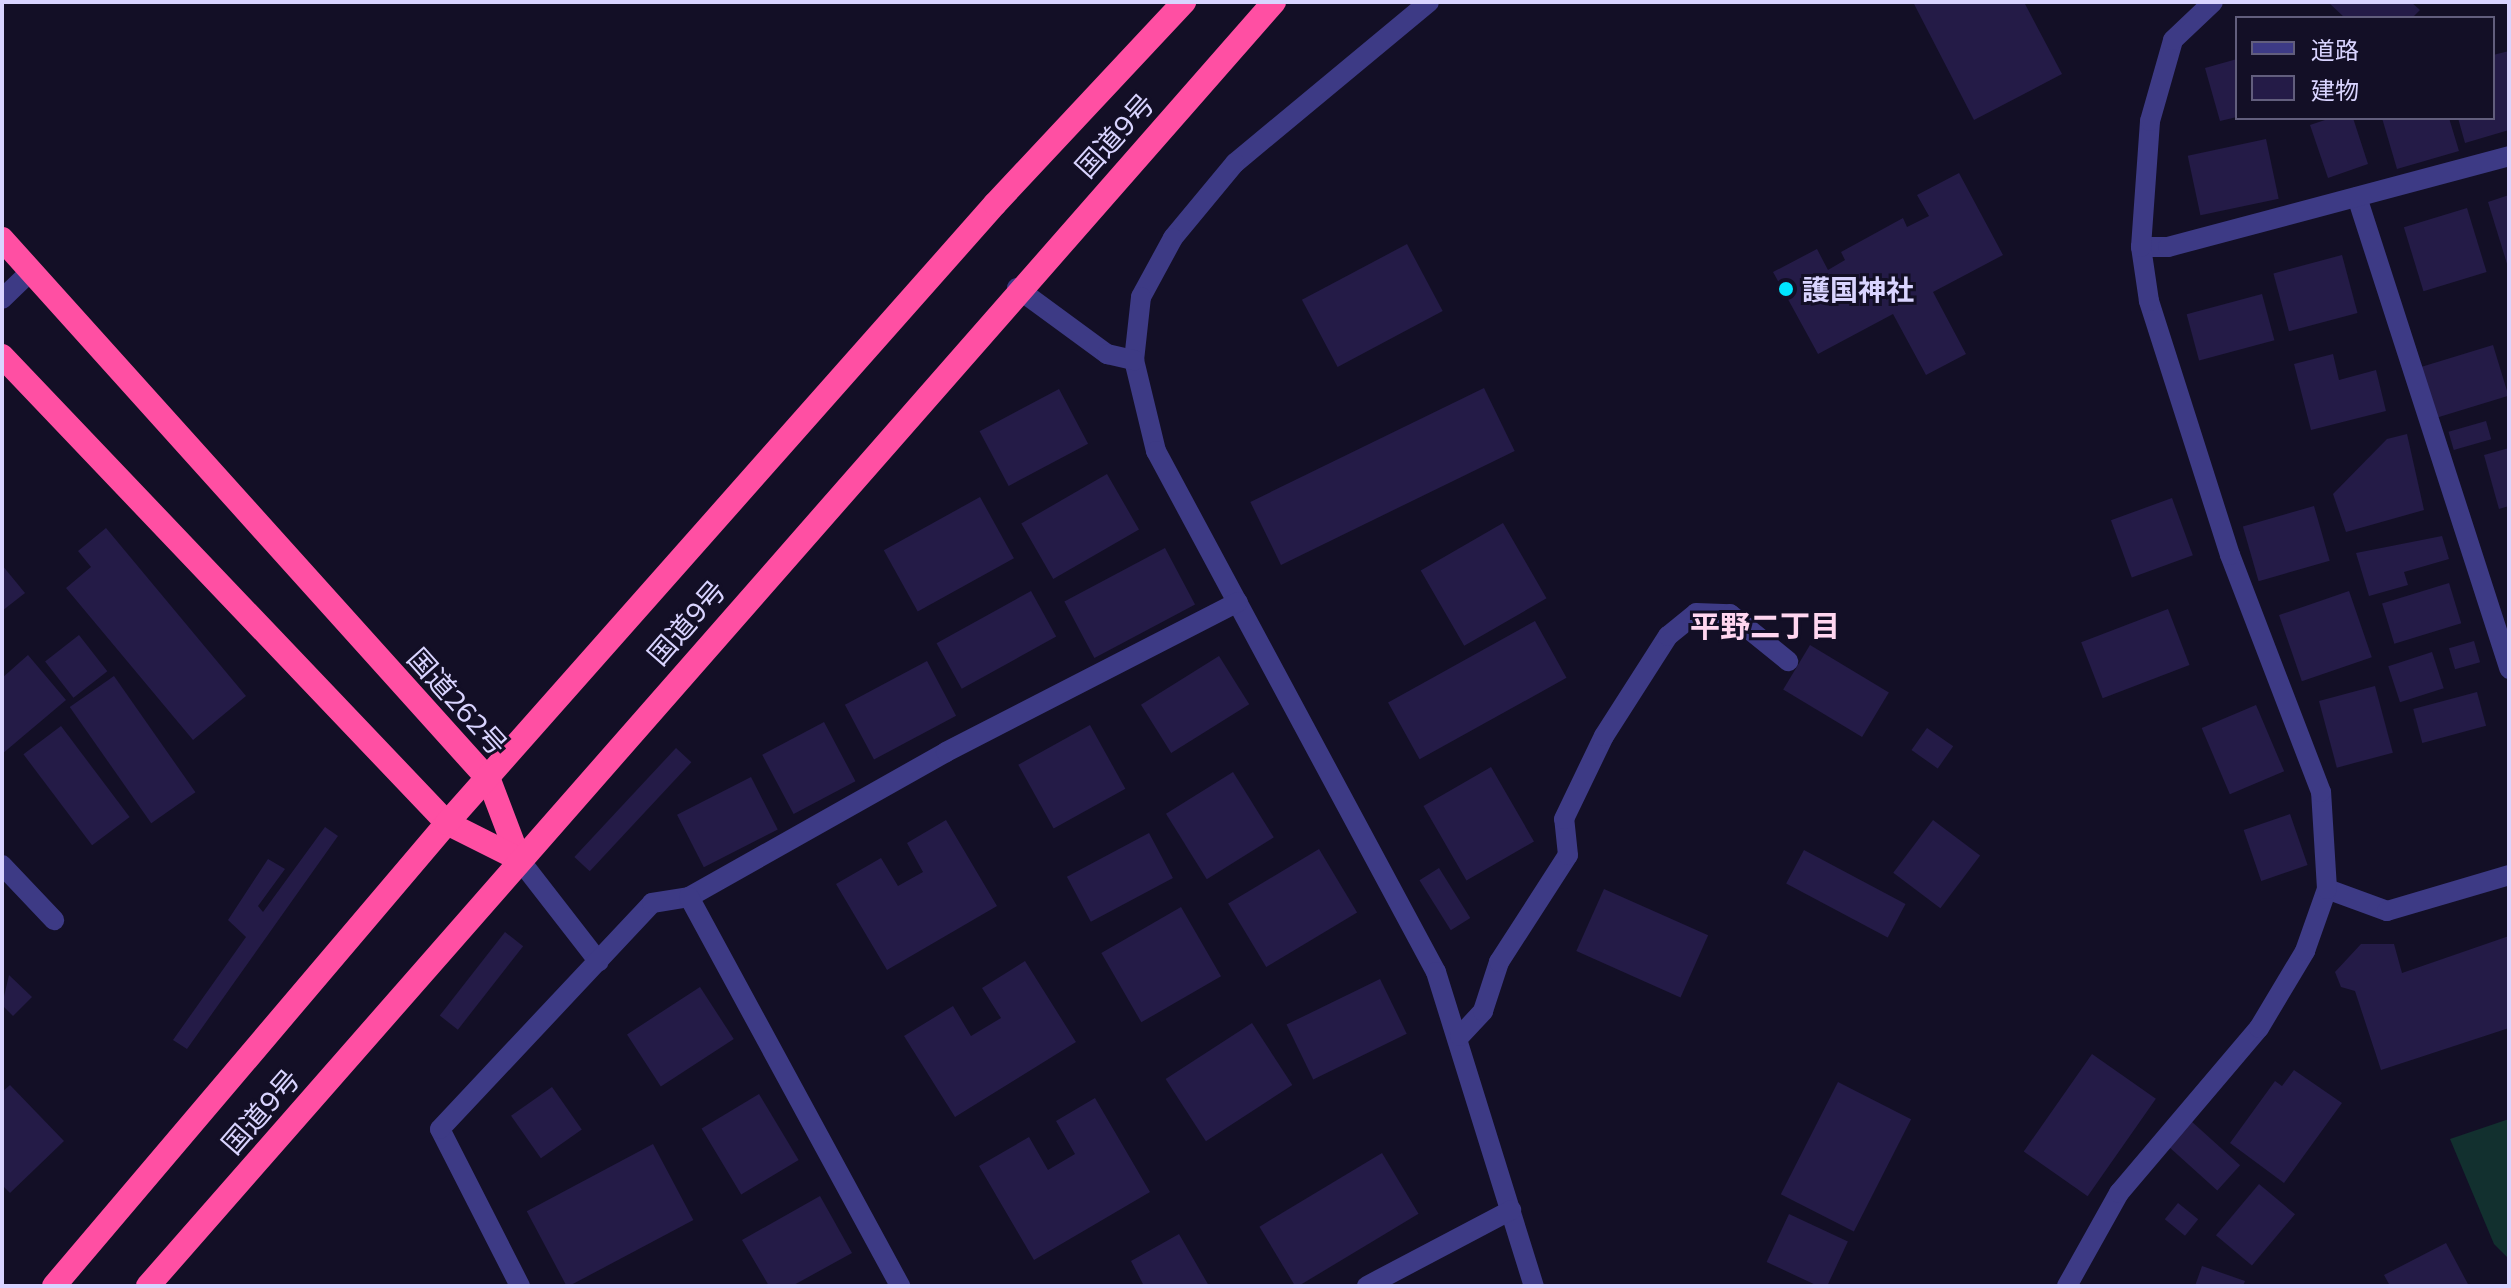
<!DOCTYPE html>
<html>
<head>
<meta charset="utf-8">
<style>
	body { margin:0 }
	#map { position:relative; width:2511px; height:1288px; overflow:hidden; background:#130f26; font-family:Commissioner,"Noto Sans JP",sans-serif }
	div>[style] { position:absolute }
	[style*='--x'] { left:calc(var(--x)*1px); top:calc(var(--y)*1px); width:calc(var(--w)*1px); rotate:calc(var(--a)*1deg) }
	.green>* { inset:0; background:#12302f }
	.building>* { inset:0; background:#241b47; transform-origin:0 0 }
	.minor>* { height:20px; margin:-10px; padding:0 10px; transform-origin:10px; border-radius:10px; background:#3d3a85 }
	.highway>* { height:24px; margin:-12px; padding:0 12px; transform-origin:12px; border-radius:12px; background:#ff4fa3 }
	.dots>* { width:22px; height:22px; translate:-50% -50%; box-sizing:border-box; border:4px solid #130f26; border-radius:50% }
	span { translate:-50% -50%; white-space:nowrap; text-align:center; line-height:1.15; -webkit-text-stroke:6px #130f26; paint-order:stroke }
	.street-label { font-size:28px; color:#d9d4ff }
	.poi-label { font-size:28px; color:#d9d4ff; font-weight:700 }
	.left { translate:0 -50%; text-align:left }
	.neighbourhood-label { font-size:30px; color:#ffd6f0; font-weight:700 }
	.frame { position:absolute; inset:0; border:4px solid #d9d4ff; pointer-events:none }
	.legend { position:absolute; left:2235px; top:16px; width:260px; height:104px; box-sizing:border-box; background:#130f26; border:2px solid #625e7d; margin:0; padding:10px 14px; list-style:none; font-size:24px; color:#d9d4ff }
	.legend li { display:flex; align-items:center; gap:16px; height:40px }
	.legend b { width:40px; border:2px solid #625e7d }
</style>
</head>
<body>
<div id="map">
	<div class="green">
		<div style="clip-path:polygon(2509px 1119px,2509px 1259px,2494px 1244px,2450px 1139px)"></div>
	</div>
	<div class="building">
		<div style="clip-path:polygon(1913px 2px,2024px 2px,2062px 74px,1974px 120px)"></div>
		<div style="clip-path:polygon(2328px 2px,2411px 2px,2420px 10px,2412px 18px,2345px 18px)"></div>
		<div style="clip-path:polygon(2509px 51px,2509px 130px,2465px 143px,2458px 118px,2493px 118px,2493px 55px)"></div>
		<div style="clip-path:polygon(2237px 59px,2237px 117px,2220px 121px,2205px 68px)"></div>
		<div style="clip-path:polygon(2331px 118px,2353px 118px,2368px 164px,2328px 178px,2310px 125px)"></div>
		<div style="clip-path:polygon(2382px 118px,2449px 118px,2459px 151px,2397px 169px)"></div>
		<div style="left:2266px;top:139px;width:61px;height:80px;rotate:78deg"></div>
		<div style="clip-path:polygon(1959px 173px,2003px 255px,1933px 292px,1966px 354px,1926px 375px,1893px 314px,1818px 354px,1773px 272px,1817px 249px,1828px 270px,1845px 260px,1841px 252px,1903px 218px,1907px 227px,1929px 216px,1917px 195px)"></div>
		<div style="clip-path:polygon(2509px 195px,2509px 267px,2508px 267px,2488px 202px)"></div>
		<div style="left:2467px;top:208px;width:67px;height:66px;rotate:73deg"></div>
		<div style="left:1407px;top:244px;width:76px;height:119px;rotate:62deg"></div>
		<div style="left:2342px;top:255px;width:60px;height:71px;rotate:75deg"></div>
		<div style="left:2262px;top:294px;width:48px;height:78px;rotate:75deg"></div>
		<div style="left:2493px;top:345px;width:53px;height:77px;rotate:73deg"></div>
		<div style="clip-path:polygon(2333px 354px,2339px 380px,2376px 370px,2386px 411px,2311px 430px,2294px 364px)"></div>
		<div style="left:1484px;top:388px;width:70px;height:260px;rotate:64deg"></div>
		<div style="left:1059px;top:389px;width:62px;height:90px;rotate:62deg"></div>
		<div style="left:2486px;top:421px;width:19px;height:39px;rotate:74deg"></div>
		<div style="clip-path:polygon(2407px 434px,2424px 510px,2346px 532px,2333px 494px,2387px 439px)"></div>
		<div style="clip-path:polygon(2509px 448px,2509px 506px,2499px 509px,2484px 455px)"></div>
		<div style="left:1107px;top:474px;width:64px;height:99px;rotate:60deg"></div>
		<div style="left:980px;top:497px;width:70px;height:110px;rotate:61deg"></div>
		<div style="left:2172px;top:498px;width:61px;height:65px;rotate:70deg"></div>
		<div style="left:2314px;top:506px;width:57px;height:74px;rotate:74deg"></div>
		<div style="left:1503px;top:523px;width:87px;height:95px;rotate:60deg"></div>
		<div style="clip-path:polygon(106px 528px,246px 696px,193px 740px,66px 588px,91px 567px,78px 551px)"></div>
		<div style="clip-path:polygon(2442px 536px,2449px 559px,2404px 572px,2408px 585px,2369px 596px,2356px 553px)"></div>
		<div style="left:1165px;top:548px;width:64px;height:114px;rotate:62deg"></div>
		<div style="clip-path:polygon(2px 565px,25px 593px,2px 611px)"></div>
		<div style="left:2449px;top:583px;width:42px;height:70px;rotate:73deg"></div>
		<div style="left:1031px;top:591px;width:52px;height:108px;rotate:61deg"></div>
		<div style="left:2349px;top:591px;width:70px;height:74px;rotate:71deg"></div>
		<div style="left:2168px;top:609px;width:60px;height:93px;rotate:69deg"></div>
		<div style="left:1535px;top:621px;width:65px;height:168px;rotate:61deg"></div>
		<div style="left:79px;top:635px;width:46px;height:43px;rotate:52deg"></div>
		<div style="left:2474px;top:641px;width:22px;height:26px;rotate:74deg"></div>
		<div style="left:1810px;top:645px;width:92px;height:52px;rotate:31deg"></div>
		<div style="left:2432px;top:652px;width:38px;height:46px;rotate:72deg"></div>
		<div style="clip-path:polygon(28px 655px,66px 700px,2px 754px,2px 678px)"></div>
		<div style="left:1219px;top:656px;width:57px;height:92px;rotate:58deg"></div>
		<div style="left:927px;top:661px;width:62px;height:93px;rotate:62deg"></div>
		<div style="left:114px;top:676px;width:142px;height:54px;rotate:55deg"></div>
		<div style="left:2375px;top:686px;width:69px;height:58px;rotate:75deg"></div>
		<div style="left:2477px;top:692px;width:35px;height:66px;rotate:75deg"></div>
		<div style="left:2256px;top:705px;width:72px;height:59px;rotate:67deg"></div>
		<div style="left:824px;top:722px;width:67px;height:70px;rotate:62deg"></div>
		<div style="left:1090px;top:725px;width:73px;height:82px;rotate:61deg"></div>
		<div style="left:61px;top:726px;width:114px;height:47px;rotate:53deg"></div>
		<div style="left:1927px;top:728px;width:32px;height:27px;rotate:35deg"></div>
		<div style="left:676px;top:748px;width:21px;height:149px;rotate:43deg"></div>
		<div style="left:1491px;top:767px;width:86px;height:78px;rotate:60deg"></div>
		<div style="left:1233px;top:772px;width:77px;height:79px;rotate:58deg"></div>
		<div style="left:751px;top:777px;width:59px;height:83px;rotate:63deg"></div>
		<div style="left:2290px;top:814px;width:54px;height:49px;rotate:71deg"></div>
		<div style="clip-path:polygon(946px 820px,997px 906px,887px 970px,836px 884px,881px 858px,898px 886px,923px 872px,907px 843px)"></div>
		<div style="left:1933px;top:820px;width:59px;height:66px;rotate:37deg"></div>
		<div style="clip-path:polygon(325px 827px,338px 836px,187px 1049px,173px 1040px,246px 937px,228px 920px,268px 859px,285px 869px,258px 906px,263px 912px)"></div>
		<div style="left:1149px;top:833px;width:51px;height:93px;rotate:62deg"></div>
		<div style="left:1319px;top:849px;width:74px;height:106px;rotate:59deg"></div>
		<div style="left:1804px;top:850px;width:115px;height:38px;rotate:28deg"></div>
		<div style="left:1439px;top:868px;width:59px;height:23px;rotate:58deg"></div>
		<div style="left:1604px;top:889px;width:114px;height:68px;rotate:24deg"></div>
		<div style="left:1181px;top:907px;width:80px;height:92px;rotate:60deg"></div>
		<div style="left:505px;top:932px;width:23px;height:106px;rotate:38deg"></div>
		<div style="clip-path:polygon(2509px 936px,2509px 1028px,2381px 1070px,2355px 991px,2341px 987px,2335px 972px,2361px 944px,2394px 944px,2402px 973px)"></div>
		<div style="clip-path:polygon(1025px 961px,1076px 1042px,955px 1117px,904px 1036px,953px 1006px,971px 1036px,1001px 1018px,982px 988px)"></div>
		<div style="clip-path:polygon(9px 975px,32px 997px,13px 1016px,2px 1005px)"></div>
		<div style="left:1380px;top:979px;width:61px;height:104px;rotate:64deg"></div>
		<div style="left:700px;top:987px;width:62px;height:87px;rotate:57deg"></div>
		<div style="left:1252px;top:1023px;width:74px;height:103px;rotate:57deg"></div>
		<div style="left:2092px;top:1054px;width:78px;height:119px;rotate:35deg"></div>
		<div style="clip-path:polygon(2294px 1070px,2342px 1103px,2284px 1183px,2230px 1143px,2275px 1081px,2282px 1086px)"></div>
		<div style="left:1838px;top:1082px;width:82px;height:126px;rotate:27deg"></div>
		<div style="clip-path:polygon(10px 1085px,64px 1141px,10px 1193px,2px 1185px,2px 1092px)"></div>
		<div style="left:552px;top:1087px;width:52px;height:50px;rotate:55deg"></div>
		<div style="left:759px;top:1094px;width:77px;height:67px;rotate:59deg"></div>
		<div style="clip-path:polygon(1095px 1098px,1150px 1192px,1034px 1260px,979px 1166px,1029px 1137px,1048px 1170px,1075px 1154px,1056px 1121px)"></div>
		<div style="left:2191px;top:1121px;width:66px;height:34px;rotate:42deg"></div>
		<div style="left:653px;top:1144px;width:86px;height:143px;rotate:62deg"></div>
		<div style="left:1382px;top:1153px;width:71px;height:143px;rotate:59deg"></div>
		<div style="left:2259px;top:1184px;width:47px;height:67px;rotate:40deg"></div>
		<div style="clip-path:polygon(820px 1196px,852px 1253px,792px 1286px,769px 1286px,742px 1240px)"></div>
		<div style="left:2178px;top:1203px;width:26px;height:21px;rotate:39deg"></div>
		<div style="left:1789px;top:1214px;width:65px;height:53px;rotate:25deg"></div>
		<div style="clip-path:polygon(1179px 1234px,1209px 1286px,1144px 1286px,1131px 1261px)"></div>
		<div style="clip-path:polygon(2446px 1243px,2469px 1286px,2390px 1286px,2384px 1275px)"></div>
		<div style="clip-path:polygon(2202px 1266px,2245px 1281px,2243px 1286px,2195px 1286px)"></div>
	</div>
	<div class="minor">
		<div style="--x:1429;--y:2;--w:252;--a:140.3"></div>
		<div style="--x:1235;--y:163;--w:97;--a:129.6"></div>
		<div style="--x:1173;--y:238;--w:67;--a:118.5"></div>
		<div style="--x:1141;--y:297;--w:63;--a:96.3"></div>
		<div style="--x:1134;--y:360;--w:94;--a:76.4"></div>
		<div style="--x:1156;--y:451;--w:591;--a:61.75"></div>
		<div style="--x:1436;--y:972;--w:329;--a:72.7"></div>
		<div style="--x:2357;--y:197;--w:496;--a:72.1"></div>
		<div style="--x:2141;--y:247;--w:27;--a:0"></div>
		<div style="--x:2168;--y:247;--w:353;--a:-14.9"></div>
		<div style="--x:1017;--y:288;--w:112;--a:36.3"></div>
		<div style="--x:1107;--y:354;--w:28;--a:13"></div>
		<div style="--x:2;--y:299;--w:42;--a:-44"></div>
		<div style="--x:519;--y:859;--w:130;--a:52.2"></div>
		<div style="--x:2;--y:865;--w:76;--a:46.6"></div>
		<div style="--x:2327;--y:889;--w:64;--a:20.1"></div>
		<div style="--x:2387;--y:911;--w:127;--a:-16.4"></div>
		<div style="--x:689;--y:897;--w:295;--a:-29.4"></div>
		<div style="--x:946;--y:752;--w:328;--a:-27.2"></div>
		<div style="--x:1460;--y:1036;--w:34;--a:-47"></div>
		<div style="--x:1483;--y:1011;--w:52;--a:-71.9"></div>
		<div style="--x:1499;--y:962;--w:127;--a:-57.2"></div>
		<div style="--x:1568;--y:855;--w:36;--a:-96"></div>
		<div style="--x:1564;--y:819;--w:92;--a:-64.3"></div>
		<div style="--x:1604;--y:736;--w:119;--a:-57.4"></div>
		<div style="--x:1668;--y:636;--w:36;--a:-39"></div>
		<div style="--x:1696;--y:613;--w:34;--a:2"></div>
		<div style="--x:1730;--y:614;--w:75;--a:39"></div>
		<div style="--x:520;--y:1286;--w:176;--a:-117"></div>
		<div style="--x:440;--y:1129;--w:310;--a:-46.8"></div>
		<div style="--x:652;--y:903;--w:37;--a:-9"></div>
		<div style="--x:689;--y:897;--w:443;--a:61.5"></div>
		<div style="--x:1367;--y:1286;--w:163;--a:-27.8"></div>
		<div style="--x:2067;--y:1286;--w:107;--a:-60.8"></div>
		<div style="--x:2119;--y:1193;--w:216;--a:-49.7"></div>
		<div style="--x:2259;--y:1028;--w:90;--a:-59.1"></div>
		<div style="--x:2305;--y:951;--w:66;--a:-70.5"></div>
		<div style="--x:2327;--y:889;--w:97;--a:-93.5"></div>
		<div style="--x:2321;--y:792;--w:254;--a:-111"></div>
		<div style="--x:2230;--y:555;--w:267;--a:-107.7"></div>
		<div style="--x:2149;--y:301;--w:55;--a:-98.4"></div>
		<div style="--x:2141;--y:247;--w:126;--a:-85.9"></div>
		<div style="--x:2150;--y:121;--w:84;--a:-74.1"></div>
		<div style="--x:2173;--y:40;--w:55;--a:-43.5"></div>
	</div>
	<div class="highway">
		<div style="--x:2;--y:239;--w:728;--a:48.01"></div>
		<div style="--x:489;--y:780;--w:85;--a:69.2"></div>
		<div style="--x:2;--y:356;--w:645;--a:46.38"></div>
		<div style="--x:447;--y:823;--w:80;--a:26.6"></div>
		<div style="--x:54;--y:1286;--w:607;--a:-49.68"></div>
		<div style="--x:447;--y:823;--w:827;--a:-48.48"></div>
		<div style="--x:995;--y:204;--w:277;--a:-46.9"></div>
		<div style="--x:148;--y:1286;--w:1708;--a:-48.75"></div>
	</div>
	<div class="dots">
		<div style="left:1786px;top:289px;background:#00e5ff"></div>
	</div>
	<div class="street-label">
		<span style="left:1114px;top:135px;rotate:-48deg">国道9号</span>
		<span style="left:686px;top:622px;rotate:-49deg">国道9号</span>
		<span style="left:458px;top:701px;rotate:48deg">国道262号</span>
		<span style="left:260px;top:1111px;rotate:-49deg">国道9号</span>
	</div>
	<div class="poi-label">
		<span class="left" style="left:1802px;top:289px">護国神社</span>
	</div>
	<div class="neighbourhood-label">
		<span style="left:1765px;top:625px">平野二丁目</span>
	</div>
	<div class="frame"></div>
	<ul class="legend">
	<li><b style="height:10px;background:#3d3a85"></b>道路</li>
	<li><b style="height:22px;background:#241b47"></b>建物</li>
	</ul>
</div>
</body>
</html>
